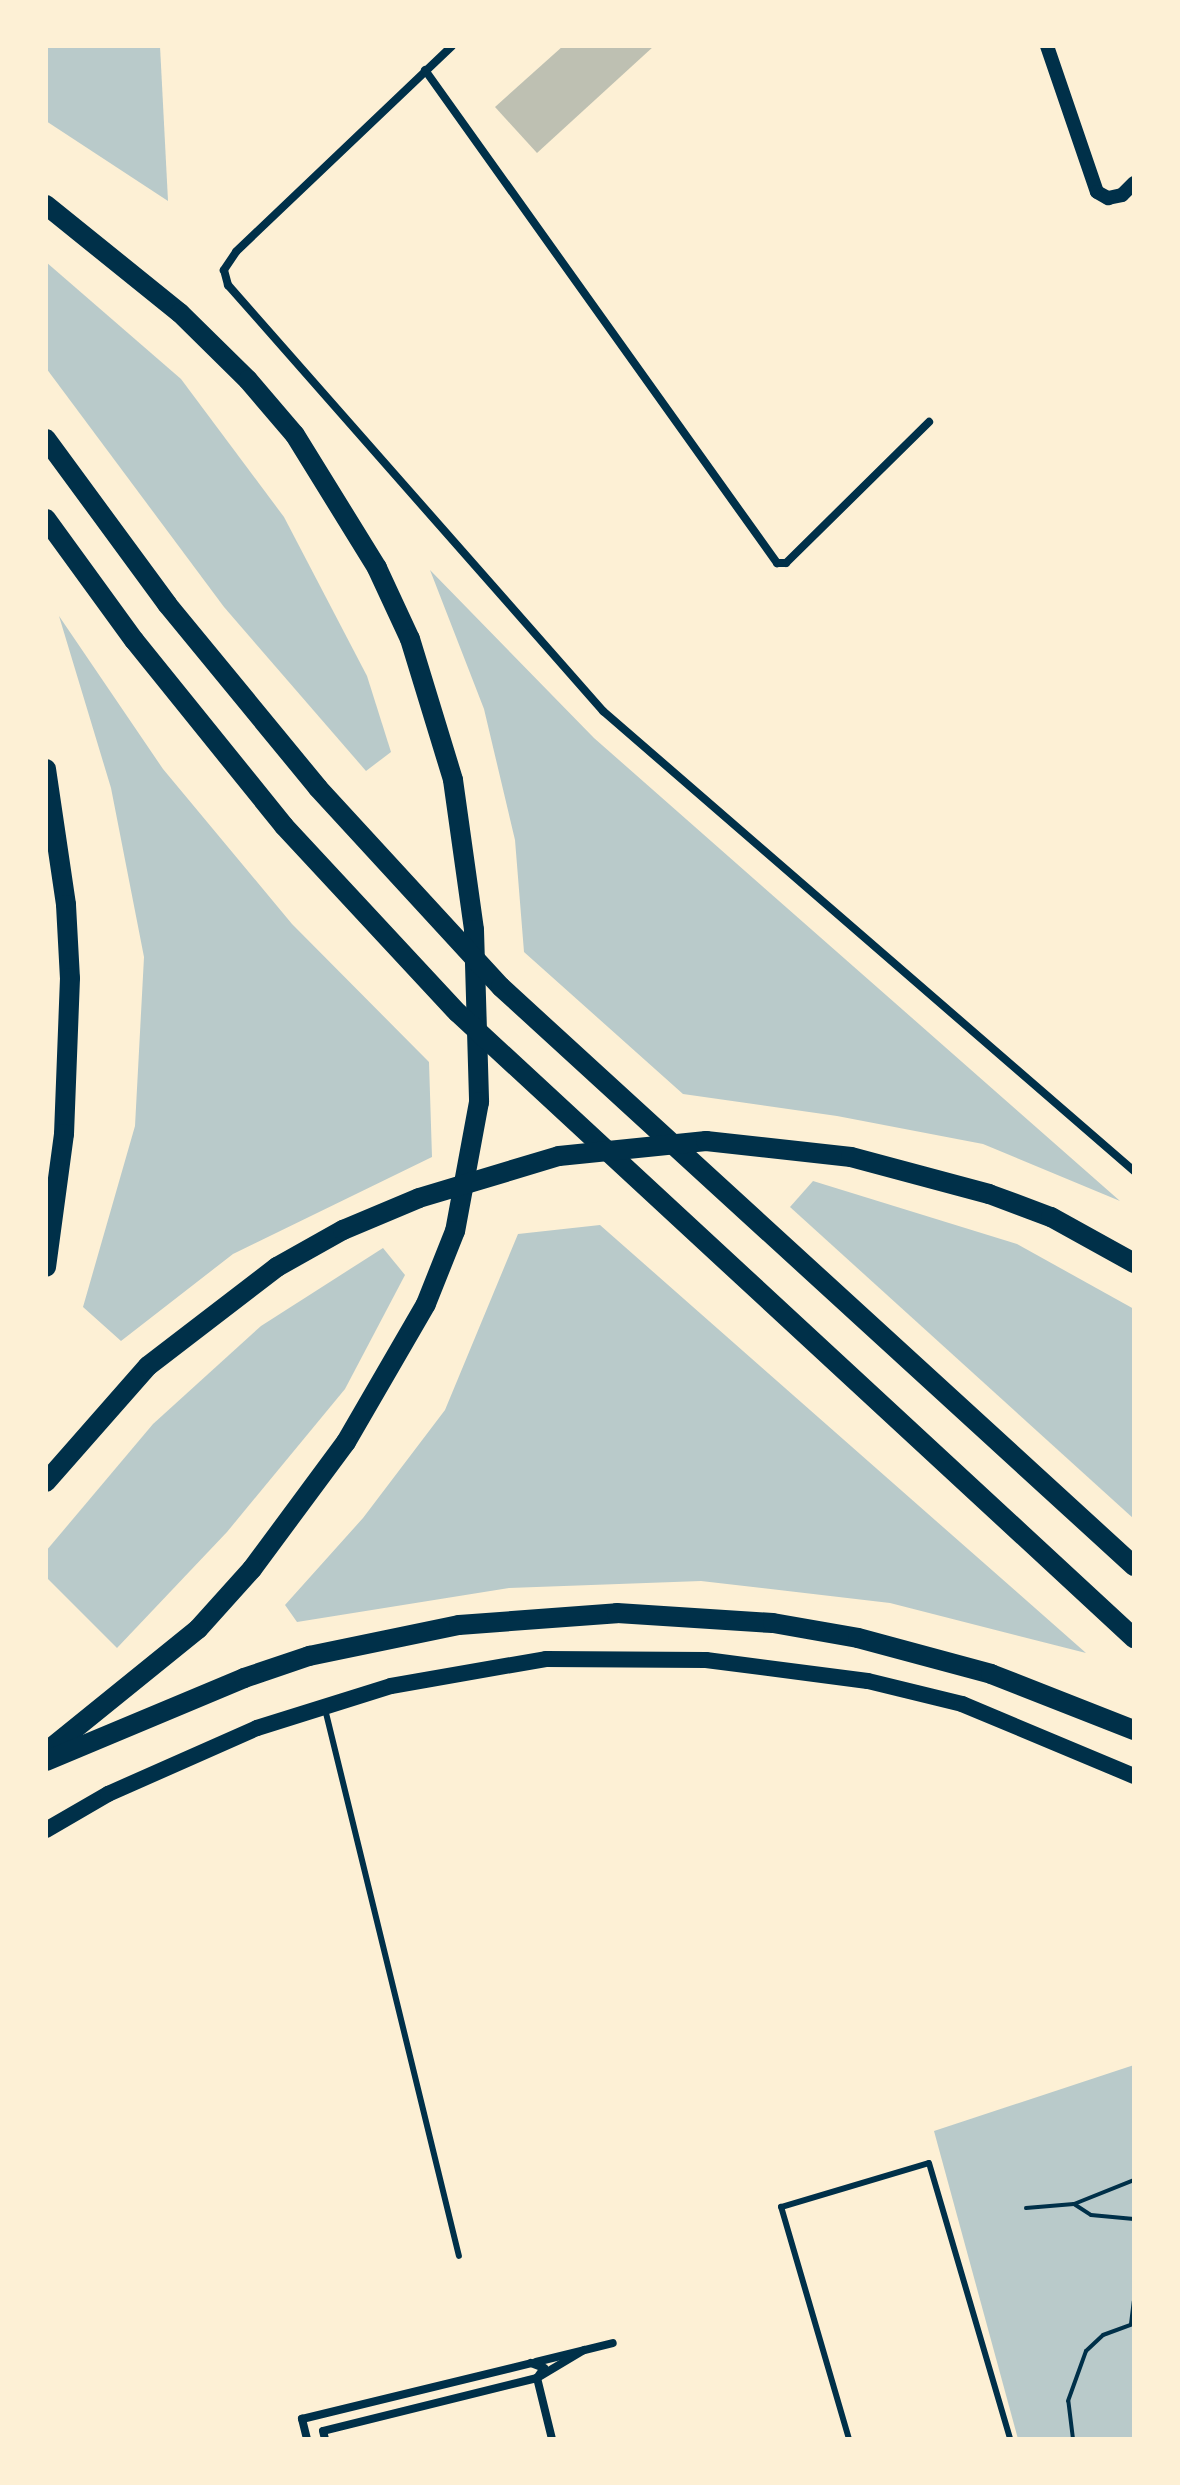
<!DOCTYPE html>
<html>
<head>
<meta charset="utf-8">
<style>
	body { margin:0 }
	#map { position:relative; width:1180px; height:2485px; overflow:hidden; background:#fdf0d5; font-family:Commissioner,sans-serif }
	div>[style] { position:absolute }
	[style*='--x'] { left:calc(var(--x)*1px); top:calc(var(--y)*1px); width:calc(var(--w)*1px); rotate:calc(var(--a)*1deg) }
	.green>* { inset:0; background:#b9caca }
	.building>* { inset:0; background:#bec0b2 }
	.path>* { height:4px; margin:-2px; padding:0 2px; transform-origin:2px; border-radius:2px; background:#003049 }
	.service>* { height:6px; margin:-3px; padding:0 3px; transform-origin:3px; border-radius:3px; background:#003049 }
	.minor>* { height:8px; margin:-4px; padding:0 4px; transform-origin:4px; border-radius:4px; background:#003049 }
	.tertiary>* { height:14px; margin:-7px; padding:0 7px; transform-origin:7px; border-radius:7px; background:#003049 }
	.secondary>* { height:16px; margin:-8px; padding:0 8px; transform-origin:8px; border-radius:8px; background:#003049 }
	.trunk>* { height:20px; margin:-10px; padding:0 10px; transform-origin:10px; border-radius:10px; background:#003049 }
	span { translate:-50% -50%; white-space:nowrap; text-align:center; line-height:1.15; -webkit-text-stroke:8px #fdf0d5; paint-order:stroke }
	.frame { position:absolute; inset:0; border:48px solid #fdf0d5; pointer-events:none }
</style>
</head>
<body>
<div id="map">
	<div class="green">
		<div style="clip-path:polygon(46px 46px,160px 46px,168px 201px,46px 121px)"></div>
		<div style="clip-path:polygon(46px 262px,181px 379px,284px 517px,367px 676px,391px 752px,366px 771px,224px 607px,46px 368px)"></div>
		<div style="clip-path:polygon(430px 570px,594px 738px,1120px 1201px,983px 1144px,837px 1116px,683px 1094px,524px 952px,515px 840px,484px 709px)"></div>
		<div style="clip-path:polygon(59px 616px,163px 769px,292px 924px,429px 1062px,432px 1157px,233px 1254px,121px 1341px,83px 1307px,135px 1126px,144px 957px,111px 788px)"></div>
		<div style="clip-path:polygon(813px 1181px,1017px 1244px,1134px 1309px,1134px 1519px,790px 1207px)"></div>
		<div style="clip-path:polygon(600px 1225px,1086px 1653px,890px 1603px,701px 1581px,509px 1588px,297px 1622px,285px 1605px,363px 1518px,445px 1410px,518px 1234px)"></div>
		<div style="clip-path:polygon(383px 1248px,405px 1275px,345px 1389px,227px 1532px,117px 1648px,46px 1577px,46px 1551px,153px 1424px,261px 1326px)"></div>
		<div style="clip-path:polygon(1134px 2065px,1134px 2439px,1018px 2439px,934px 2131px)"></div>
	</div>
	<div class="building">
		<div style="clip-path:polygon(563px 46px,654px 46px,537px 153px,495px 107px)"></div>
	</div>
	<div class="path">
		<div style="--x:1074;--y:2204;--w:20;--a:33"></div>
		<div style="--x:1091;--y:2215;--w:43;--a:5.3"></div>
		<div style="--x:1026;--y:2208;--w:48;--a:-4.8"></div>
		<div style="--x:1074;--y:2204;--w:65;--a:-21.8"></div>
		<div style="--x:1131;--y:2324;--w:23;--a:-83"></div>
		<div style="--x:1073;--y:2439;--w:38;--a:-97"></div>
		<div style="--x:1068;--y:2401;--w:53;--a:-70.2"></div>
		<div style="--x:1086;--y:2351;--w:23;--a:-43"></div>
		<div style="--x:1103;--y:2335;--w:33;--a:-20"></div>
	</div>
	<div class="service">
		<div style="--x:325;--y:1709;--w:563;--a:76.24"></div>
		<div style="--x:849;--y:2439;--w:242;--a:-106.3"></div>
		<div style="--x:781;--y:2207;--w:154;--a:-16.6"></div>
		<div style="--x:929;--y:2163;--w:288;--a:73.6"></div>
	</div>
	<div class="minor">
		<div style="--x:452;--y:46;--w:298;--a:136.4"></div>
		<div style="--x:236;--y:252;--w:22;--a:124"></div>
		<div style="--x:224;--y:270;--w:16;--a:75"></div>
		<div style="--x:228;--y:285;--w:568;--a:48.64"></div>
		<div style="--x:603;--y:711;--w:703;--a:40.9"></div>
		<div style="--x:425;--y:70;--w:606;--a:54.47"></div>
		<div style="--x:777;--y:563;--w:9;--a:0"></div>
		<div style="--x:786;--y:563;--w:201;--a:-44.6"></div>
		<div style="--x:536;--y:2362;--w:79;--a:-13.9"></div>
		<div style="--x:307;--y:2439;--w:21;--a:-104"></div>
		<div style="--x:302;--y:2419;--w:236;--a:-13.7"></div>
		<div style="--x:531;--y:2363;--w:14;--a:21"></div>
		<div style="--x:544;--y:2368;--w:12;--a:125"></div>
		<div style="--x:537;--y:2378;--w:220;--a:166.1"></div>
		<div style="--x:323;--y:2431;--w:8;--a:76"></div>
		<div style="--x:552;--y:2439;--w:63;--a:-103.8"></div>
		<div style="--x:537;--y:2378;--w:55;--a:-30.8"></div>
	</div>
	<div class="tertiary">
		<div style="--x:1047;--y:46;--w:154;--a:71.1"></div>
		<div style="--x:1097;--y:192;--w:13;--a:29"></div>
		<div style="--x:1108;--y:198;--w:14;--a:-12"></div>
		<div style="--x:1122;--y:195;--w:17;--a:-45"></div>
	</div>
	<div class="secondary">
		<div style="--x:46;--y:1830;--w:72;--a:-30.1"></div>
		<div style="--x:108;--y:1794;--w:163;--a:-23.9"></div>
		<div style="--x:257;--y:1728;--w:140;--a:-17.4"></div>
		<div style="--x:391;--y:1686;--w:157;--a:-9.9"></div>
		<div style="--x:546;--y:1659;--w:160;--a:0.4"></div>
		<div style="--x:706;--y:1660;--w:163;--a:7.4"></div>
		<div style="--x:868;--y:1681;--w:97;--a:13.7"></div>
		<div style="--x:962;--y:1704;--w:186;--a:22.7"></div>
	</div>
	<div class="trunk">
		<div style="--x:46;--y:205;--w:172;--a:38.9"></div>
		<div style="--x:180;--y:313;--w:95;--a:44.6"></div>
		<div style="--x:248;--y:380;--w:72;--a:49.5"></div>
		<div style="--x:295;--y:435;--w:156;--a:58.3"></div>
		<div style="--x:377;--y:568;--w:78;--a:65.1"></div>
		<div style="--x:410;--y:639;--w:147;--a:73"></div>
		<div style="--x:453;--y:780;--w:151;--a:82"></div>
		<div style="--x:474;--y:930;--w:172;--a:88.3"></div>
		<div style="--x:479;--y:1102;--w:131;--a:100.5"></div>
		<div style="--x:455;--y:1231;--w:79;--a:111.7"></div>
		<div style="--x:426;--y:1304;--w:160;--a:120.1"></div>
		<div style="--x:346;--y:1442;--w:158;--a:126.5"></div>
		<div style="--x:252;--y:1569;--w:81;--a:132"></div>
		<div style="--x:198;--y:1629;--w:196;--a:141"></div>
		<div style="--x:46;--y:439;--w:205;--a:53.7"></div>
		<div style="--x:167;--y:604;--w:238;--a:50.6"></div>
		<div style="--x:318;--y:788;--w:270;--a:47.4"></div>
		<div style="--x:501;--y:987;--w:858;--a:42.45"></div>
		<div style="--x:46;--y:519;--w:150;--a:54"></div>
		<div style="--x:134;--y:640;--w:239;--a:51.1"></div>
		<div style="--x:284;--y:826;--w:255;--a:47.1"></div>
		<div style="--x:458;--y:1013;--w:921;--a:42.76"></div>
		<div style="--x:46;--y:769;--w:137;--a:81.6"></div>
		<div style="--x:66;--y:905;--w:73;--a:86.9"></div>
		<div style="--x:70;--y:978;--w:156;--a:92.2"></div>
		<div style="--x:64;--y:1134;--w:134;--a:97.7"></div>
		<div style="--x:46;--y:1482;--w:154;--a:-48.7"></div>
		<div style="--x:148;--y:1366;--w:163;--a:-37.5"></div>
		<div style="--x:277;--y:1267;--w:76;--a:-29.3"></div>
		<div style="--x:343;--y:1230;--w:82;--a:-22.8"></div>
		<div style="--x:419;--y:1198;--w:146;--a:-16.7"></div>
		<div style="--x:559;--y:1156;--w:148;--a:-5.8"></div>
		<div style="--x:706;--y:1141;--w:146;--a:6.3"></div>
		<div style="--x:851;--y:1157;--w:143;--a:15"></div>
		<div style="--x:989;--y:1194;--w:66;--a:20.4"></div>
		<div style="--x:1051;--y:1217;--w:95;--a:29"></div>
		<div style="--x:46;--y:1761;--w:215;--a:-22.7"></div>
		<div style="--x:244;--y:1678;--w:69;--a:-18.7"></div>
		<div style="--x:309;--y:1656;--w:153;--a:-11.7"></div>
		<div style="--x:459;--y:1625;--w:158;--a:-4.3"></div>
		<div style="--x:617;--y:1613;--w:156;--a:3.7"></div>
		<div style="--x:773;--y:1623;--w:86;--a:10"></div>
		<div style="--x:858;--y:1638;--w:138;--a:15.1"></div>
		<div style="--x:991;--y:1674;--w:154;--a:21.4"></div>
	</div>
	<div class="frame"></div>
</div>
</body>
</html>
